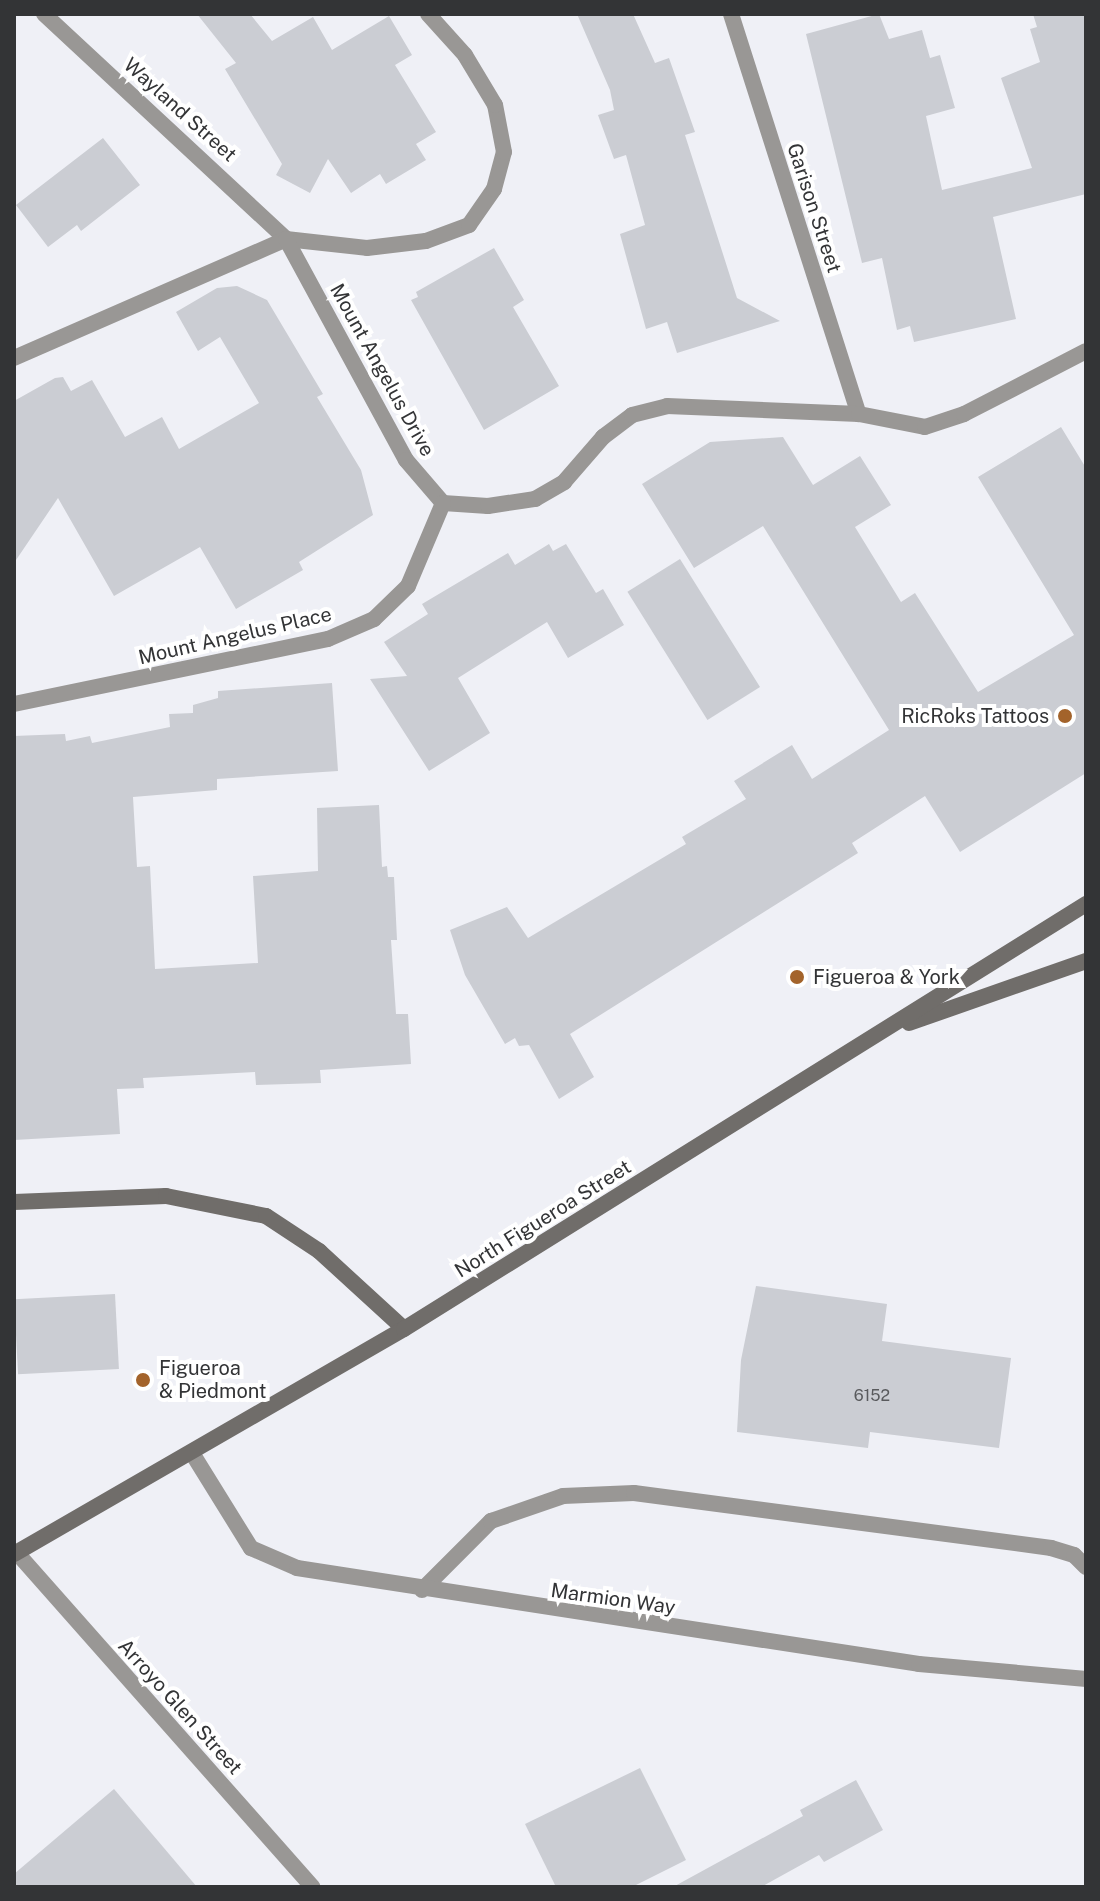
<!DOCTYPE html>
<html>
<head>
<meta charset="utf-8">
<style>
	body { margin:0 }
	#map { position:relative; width:1100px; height:1901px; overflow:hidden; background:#eff0f6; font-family:"Public Sans",sans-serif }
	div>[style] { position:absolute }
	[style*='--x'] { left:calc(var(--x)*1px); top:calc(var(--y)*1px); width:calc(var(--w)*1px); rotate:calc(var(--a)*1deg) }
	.building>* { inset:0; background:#cbcdd3; transform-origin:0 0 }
	.lane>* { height:16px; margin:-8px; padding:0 8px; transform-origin:8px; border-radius:8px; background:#999795 }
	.street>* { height:16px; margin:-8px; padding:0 8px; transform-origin:8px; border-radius:8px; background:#999795 }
	.secondary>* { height:16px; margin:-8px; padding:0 8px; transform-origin:8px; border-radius:8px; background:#706d6a }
	.dots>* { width:22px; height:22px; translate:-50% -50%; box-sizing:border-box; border:4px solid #fff; border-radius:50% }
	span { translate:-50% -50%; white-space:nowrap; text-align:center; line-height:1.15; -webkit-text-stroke:8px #fff; paint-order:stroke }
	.number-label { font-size:16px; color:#595a5d }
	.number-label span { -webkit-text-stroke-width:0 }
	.street-label { font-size:20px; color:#333436 }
	.poi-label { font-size:20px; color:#333436 }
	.right { translate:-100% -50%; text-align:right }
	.left { translate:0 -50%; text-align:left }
	.frame { position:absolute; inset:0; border:16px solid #333436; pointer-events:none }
</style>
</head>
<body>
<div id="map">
	<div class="building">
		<div style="clip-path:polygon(197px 14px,250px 14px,272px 41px,313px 17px,332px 50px,389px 16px,412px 55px,395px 65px,436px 132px,416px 144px,426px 160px,386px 184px,380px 174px,351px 193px,328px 159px,310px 193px,276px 175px,282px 164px,225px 69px,236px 63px)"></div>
		<div style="clip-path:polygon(577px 14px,633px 14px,655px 63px,669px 58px,695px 132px,685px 135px,737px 298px,780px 321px,677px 353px,667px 322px,646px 329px,620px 234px,645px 225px,626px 155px,614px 159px,598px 115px,614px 110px,610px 90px)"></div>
		<div style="clip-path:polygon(879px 14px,889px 39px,922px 30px,930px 58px,940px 55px,955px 108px,926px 116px,942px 190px,1032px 168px,1001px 78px,1040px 62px,1030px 29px,1037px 27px,1033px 14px,1086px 14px,1086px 194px,993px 217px,1016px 319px,914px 342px,910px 326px,897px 330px,882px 258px,862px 263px,806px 34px)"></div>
		<div style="clip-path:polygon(103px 138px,140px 185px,81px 231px,77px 225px,48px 247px,16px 205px)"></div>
		<div style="clip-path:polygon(494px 248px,524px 300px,513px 307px,559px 386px,484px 430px,411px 300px,418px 297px,416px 292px)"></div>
		<div style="clip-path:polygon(237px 286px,267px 300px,323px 394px,317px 397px,361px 470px,373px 515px,299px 562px,303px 570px,236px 609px,200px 547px,114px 596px,58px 498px,14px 563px,14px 401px,55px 378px,63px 377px,71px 391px,92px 380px,125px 437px,162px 417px,179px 449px,259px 403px,220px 337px,198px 351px,176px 312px,217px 288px)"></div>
		<div style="clip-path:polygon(1061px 427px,1086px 468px,1086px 773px,960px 852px,925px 796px,852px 843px,858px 853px,570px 1034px,594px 1077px,559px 1099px,529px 1045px,519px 1046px,515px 1038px,505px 1044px,465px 975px,450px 930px,507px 907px,528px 938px,686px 844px,682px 837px,746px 799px,734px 781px,792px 745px,812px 779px,889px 730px,763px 526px,694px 568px,642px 484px,710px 442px,783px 437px,813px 485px,860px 456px,891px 505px,855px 527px,901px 602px,915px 593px,978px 692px,1074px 635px,978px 477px)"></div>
		<div style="clip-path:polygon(549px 544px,553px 551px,566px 544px,596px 593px,603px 589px,624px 625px,568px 658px,547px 622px,458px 678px,490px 733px,429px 771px,370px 679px,407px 676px,384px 642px,428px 614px,422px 604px,508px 553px,515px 565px)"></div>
		<div style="left:680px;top:559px;width:151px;height:62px;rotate:58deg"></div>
		<div style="clip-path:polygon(332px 683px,338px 771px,217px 779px,217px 790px,133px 797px,137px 867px,150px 866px,155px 969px,258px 963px,253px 876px,318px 871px,317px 808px,379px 805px,382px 867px,387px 866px,388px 877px,394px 877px,397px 940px,391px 940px,396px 1014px,408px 1014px,411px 1064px,320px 1070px,321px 1083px,256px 1085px,255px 1072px,143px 1078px,144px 1088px,117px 1089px,120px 1134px,14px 1140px,14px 736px,65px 734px,66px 741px,90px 736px,92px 743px,170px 727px,169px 714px,193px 713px,193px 705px,218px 698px,218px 691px)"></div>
		<div style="clip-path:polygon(756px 1286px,887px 1304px,882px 1341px,1011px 1358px,999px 1448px,870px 1432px,868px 1448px,737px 1432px,741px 1360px)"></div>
		<div style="left:115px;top:1294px;width:75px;height:101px;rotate:87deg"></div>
		<div style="clip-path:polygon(640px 1768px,686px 1860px,632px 1887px,556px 1887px,525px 1824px)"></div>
		<div style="clip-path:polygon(856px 1780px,883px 1830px,824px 1862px,819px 1855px,761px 1887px,673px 1887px,803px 1816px,800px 1810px)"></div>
		<div style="clip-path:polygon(114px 1789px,197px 1887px,14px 1887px,14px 1874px)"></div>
	</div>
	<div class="lane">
		<div style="--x:422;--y:1590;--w:98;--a:-45"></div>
		<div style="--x:491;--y:1521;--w:76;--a:-19.1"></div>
		<div style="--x:563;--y:1496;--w:71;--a:-2.4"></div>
		<div style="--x:634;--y:1493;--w:421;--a:7.5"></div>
		<div style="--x:1051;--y:1548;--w:24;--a:17"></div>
		<div style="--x:1074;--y:1555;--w:17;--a:45"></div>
	</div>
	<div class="street">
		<div style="--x:44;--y:14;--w:330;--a:42.9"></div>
		<div style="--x:286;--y:239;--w:81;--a:6.3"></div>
		<div style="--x:367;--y:248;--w:59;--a:-6.8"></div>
		<div style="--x:426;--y:241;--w:46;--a:-20.4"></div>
		<div style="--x:469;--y:225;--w:44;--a:-55.2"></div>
		<div style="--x:494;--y:189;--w:38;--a:-75"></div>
		<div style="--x:504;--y:152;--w:48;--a:-100.8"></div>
		<div style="--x:495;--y:105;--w:58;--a:-121"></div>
		<div style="--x:465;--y:55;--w:55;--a:-132.1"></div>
		<div style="--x:731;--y:14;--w:420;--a:72.3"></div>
		<div style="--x:14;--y:358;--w:297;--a:-23.6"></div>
		<div style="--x:286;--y:239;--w:251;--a:61.5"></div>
		<div style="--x:406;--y:460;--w:57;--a:49.3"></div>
		<div style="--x:443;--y:503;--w:45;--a:3.8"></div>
		<div style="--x:488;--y:506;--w:48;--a:-8.5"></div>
		<div style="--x:535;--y:499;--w:34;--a:-30"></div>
		<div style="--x:564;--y:482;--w:60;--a:-49.1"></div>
		<div style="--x:603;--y:437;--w:36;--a:-37"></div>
		<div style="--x:632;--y:415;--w:36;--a:-14"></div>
		<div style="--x:667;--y:406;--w:192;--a:2.4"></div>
		<div style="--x:859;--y:414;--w:67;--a:11.1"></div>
		<div style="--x:925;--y:427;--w:41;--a:-18.4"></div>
		<div style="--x:964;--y:414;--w:137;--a:-27.3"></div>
		<div style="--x:14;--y:704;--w:321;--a:-11.7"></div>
		<div style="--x:328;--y:639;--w:50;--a:-23.5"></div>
		<div style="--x:374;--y:619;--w:47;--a:-44.1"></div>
		<div style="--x:408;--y:586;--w:90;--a:-67.1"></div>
		<div style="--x:192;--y:1453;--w:112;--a:58.2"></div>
		<div style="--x:251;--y:1548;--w:50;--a:23.5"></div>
		<div style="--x:297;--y:1568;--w:629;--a:8.77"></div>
		<div style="--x:919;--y:1664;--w:168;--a:5.1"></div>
		<div style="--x:17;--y:1553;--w:446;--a:48.5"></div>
	</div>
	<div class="secondary">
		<div style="--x:909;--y:1023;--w:188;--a:-19.3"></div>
		<div style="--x:14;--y:1202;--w:152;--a:-2.3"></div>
		<div style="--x:166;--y:1196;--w:102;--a:11.3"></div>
		<div style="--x:266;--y:1216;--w:64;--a:33.4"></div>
		<div style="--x:319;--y:1251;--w:115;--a:42.5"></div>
		<div style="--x:14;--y:1554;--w:450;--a:-30"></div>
		<div style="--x:404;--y:1329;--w:804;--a:-31.93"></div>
	</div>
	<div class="dots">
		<div style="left:1065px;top:716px;background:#a3632b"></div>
		<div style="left:797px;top:977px;background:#a3632b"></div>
		<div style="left:143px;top:1380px;background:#a3632b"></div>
	</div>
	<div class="number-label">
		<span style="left:872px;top:1396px">6152</span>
	</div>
	<div class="street-label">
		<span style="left:180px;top:110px;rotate:42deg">Wayland Street</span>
		<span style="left:814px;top:208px;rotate:72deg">Garison Street</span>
		<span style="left:382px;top:370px;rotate:61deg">Mount Angelus Drive</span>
		<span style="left:235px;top:636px;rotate:-13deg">Mount Angelus Place</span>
		<span style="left:543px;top:1219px;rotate:-32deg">North Figueroa Street</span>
		<span style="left:613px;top:1599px;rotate:8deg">Marmion Way</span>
		<span style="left:180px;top:1707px;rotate:48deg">Arroyo Glen Street</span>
	</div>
	<div class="poi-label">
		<span class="right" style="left:1049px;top:716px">RicRoks Tattoos</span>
		<span class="left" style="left:813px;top:977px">Figueroa &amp; York</span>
		<span class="left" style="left:159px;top:1380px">Figueroa<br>&amp; Piedmont</span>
	</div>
	<div class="frame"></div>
</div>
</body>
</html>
